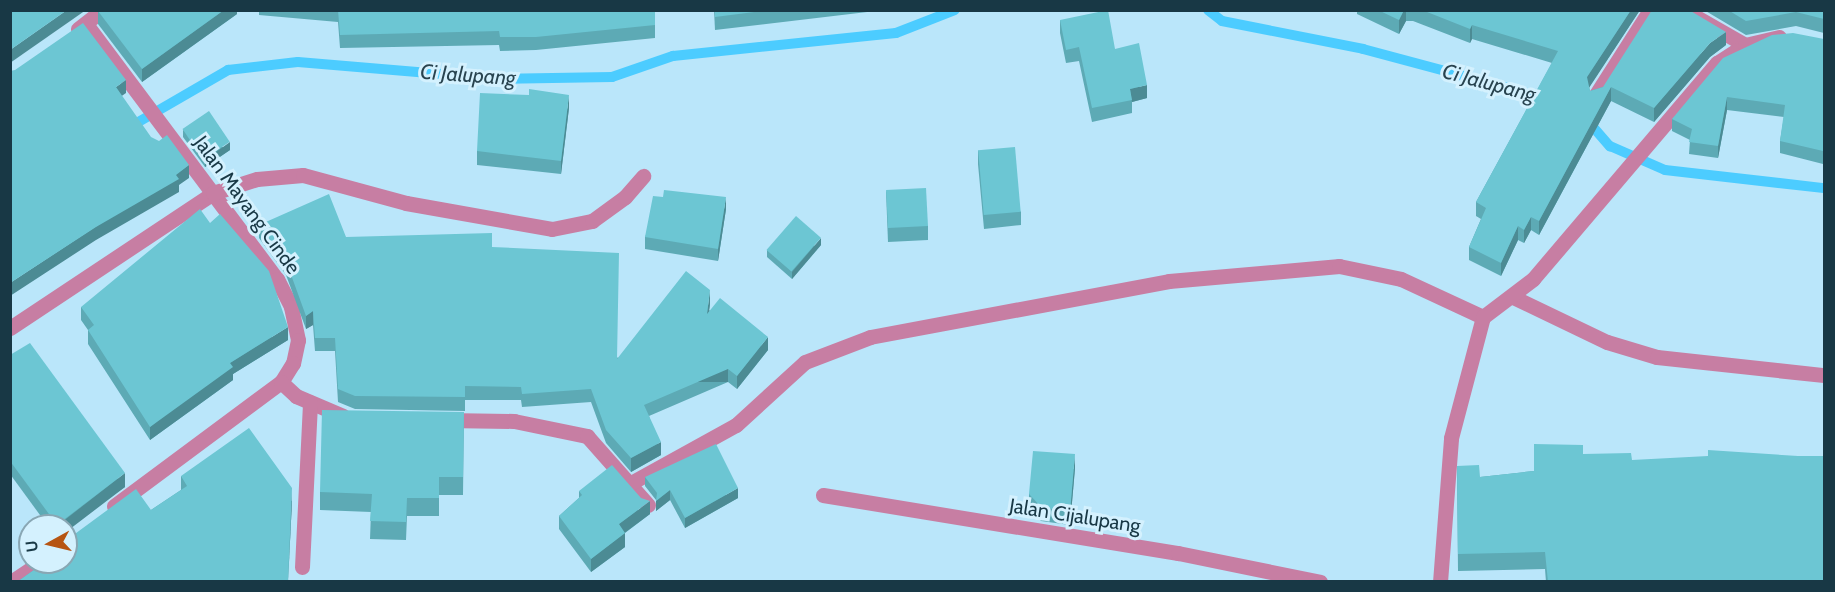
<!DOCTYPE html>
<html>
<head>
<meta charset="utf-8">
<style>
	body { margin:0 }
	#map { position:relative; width:1835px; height:592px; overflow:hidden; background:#bae6fa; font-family:Cabin,sans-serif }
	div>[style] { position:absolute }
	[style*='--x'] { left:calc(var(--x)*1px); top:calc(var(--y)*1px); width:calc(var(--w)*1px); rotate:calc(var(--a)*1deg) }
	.stream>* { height:10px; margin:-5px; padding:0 5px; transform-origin:5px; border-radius:5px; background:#4cccff }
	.street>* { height:15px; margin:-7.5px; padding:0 7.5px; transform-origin:7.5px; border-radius:7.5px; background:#c77ea3 }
	.wall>* { inset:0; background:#5daab5 }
	.shaded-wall>* { inset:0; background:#4c8b94; transform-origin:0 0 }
	.building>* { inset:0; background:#6cc6d3; transform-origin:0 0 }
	span { translate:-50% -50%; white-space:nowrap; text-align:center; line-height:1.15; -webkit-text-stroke:6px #d4f1fe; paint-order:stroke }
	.street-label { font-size:20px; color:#183845 }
	.water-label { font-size:21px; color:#28434f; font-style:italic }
	.frame { position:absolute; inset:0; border:12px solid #183845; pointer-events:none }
	.north { position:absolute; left:18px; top:514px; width:60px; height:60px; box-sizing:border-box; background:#d4f1fe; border:2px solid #89a7b4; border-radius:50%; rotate:262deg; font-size:16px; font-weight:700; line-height:24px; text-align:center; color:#183845 }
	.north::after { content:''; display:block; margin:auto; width:21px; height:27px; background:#b65513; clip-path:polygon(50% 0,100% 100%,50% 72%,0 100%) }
</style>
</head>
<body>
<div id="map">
	<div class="stream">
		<div style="--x:1208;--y:10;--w:18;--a:38"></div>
		<div style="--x:1222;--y:21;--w:144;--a:11.2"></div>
		<div style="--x:1363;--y:49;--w:189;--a:15"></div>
		<div style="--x:1587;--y:120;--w:35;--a:49"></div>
		<div style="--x:1610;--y:146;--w:60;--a:23.6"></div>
		<div style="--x:1665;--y:170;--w:160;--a:6.5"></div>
		<div style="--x:128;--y:128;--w:116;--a:-30.1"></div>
		<div style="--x:228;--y:70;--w:70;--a:-6.5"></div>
		<div style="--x:298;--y:62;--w:203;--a:4.8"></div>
		<div style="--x:500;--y:79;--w:112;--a:-1"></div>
		<div style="--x:612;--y:77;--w:65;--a:-19"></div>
		<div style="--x:673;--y:56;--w:224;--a:-5.9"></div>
		<div style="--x:896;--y:33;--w:63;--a:-21.3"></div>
	</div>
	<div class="street">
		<div style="--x:1684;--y:10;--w:70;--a:29.8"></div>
		<div style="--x:86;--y:24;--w:319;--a:53.2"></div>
		<div style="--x:277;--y:279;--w:31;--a:63"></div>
		<div style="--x:291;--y:307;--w:34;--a:78"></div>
		<div style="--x:298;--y:340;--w:24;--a:102"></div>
		<div style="--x:293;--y:363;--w:22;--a:122"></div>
		<div style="--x:281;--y:382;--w:208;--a:143.4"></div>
		<div style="--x:78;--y:29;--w:31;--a:-38"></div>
		<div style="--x:1595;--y:96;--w:102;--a:-57.4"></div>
		<div style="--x:1513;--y:297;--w:104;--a:25.6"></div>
		<div style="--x:1607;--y:342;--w:52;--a:16.7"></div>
		<div style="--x:1657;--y:357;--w:168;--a:6.2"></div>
		<div style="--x:10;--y:328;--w:244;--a:-33.6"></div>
		<div style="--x:213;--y:193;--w:46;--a:-17.7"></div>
		<div style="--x:257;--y:179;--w:46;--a:-5"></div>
		<div style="--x:303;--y:175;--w:107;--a:15.2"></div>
		<div style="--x:406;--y:203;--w:148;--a:10.1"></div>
		<div style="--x:552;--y:229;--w:41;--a:-11.3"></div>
		<div style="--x:592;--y:221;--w:41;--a:-36"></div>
		<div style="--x:625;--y:197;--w:28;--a:-49"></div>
		<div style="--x:281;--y:382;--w:21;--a:43"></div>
		<div style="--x:296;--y:396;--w:51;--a:23.1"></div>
		<div style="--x:445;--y:420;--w:69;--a:0.8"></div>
		<div style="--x:514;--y:421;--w:75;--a:11.6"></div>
		<div style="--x:587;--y:436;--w:92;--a:48.5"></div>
		<div style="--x:629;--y:484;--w:122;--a:-28.9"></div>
		<div style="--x:736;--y:425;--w:93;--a:-42.4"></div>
		<div style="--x:805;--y:362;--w:70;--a:-21"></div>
		<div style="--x:870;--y:337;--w:304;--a:-10.6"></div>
		<div style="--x:1169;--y:281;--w:171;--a:-5"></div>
		<div style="--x:1339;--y:266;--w:63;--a:11.8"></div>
		<div style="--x:1401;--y:279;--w:90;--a:24.9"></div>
		<div style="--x:823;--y:495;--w:360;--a:9.3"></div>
		<div style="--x:1178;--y:553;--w:145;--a:11.5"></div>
		<div style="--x:302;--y:567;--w:165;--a:-87.2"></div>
		<div style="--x:11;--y:582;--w:36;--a:-34"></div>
		<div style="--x:1440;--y:582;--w:144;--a:-85.6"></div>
		<div style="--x:1451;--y:438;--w:125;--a:-75.2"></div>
		<div style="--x:1483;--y:317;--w:63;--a:-37.2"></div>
		<div style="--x:1533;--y:279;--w:284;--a:-49.6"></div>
		<div style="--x:1717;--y:63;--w:33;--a:-33"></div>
		<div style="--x:1745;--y:45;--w:35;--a:-13"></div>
	</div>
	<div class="wall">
		<div style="clip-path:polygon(237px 10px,237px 14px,142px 82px,98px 24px,98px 11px)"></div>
		<div style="clip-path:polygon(259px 10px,655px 10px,655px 38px,536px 50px,500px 51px,499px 45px,340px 48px,338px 22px,259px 15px)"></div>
		<div style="clip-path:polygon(714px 10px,884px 10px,715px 30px)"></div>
		<div style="clip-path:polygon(1357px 10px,1640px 10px,1589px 87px,1590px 91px,1603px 87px,1726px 45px,1710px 57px,1654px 122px,1611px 101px,1539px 235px,1531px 230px,1524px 243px,1518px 240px,1501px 276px,1469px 260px,1469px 247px,1481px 219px,1476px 216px,1476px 202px,1552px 63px,1472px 39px,1470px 43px,1413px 21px,1406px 21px,1399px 34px,1357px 14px)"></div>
		<div style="clip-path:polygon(1704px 10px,1824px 10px,1824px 33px,1796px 26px,1746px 35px)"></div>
		<div style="clip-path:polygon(1060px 20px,1115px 49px,1147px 98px,1132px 102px,1132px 113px,1092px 122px,1079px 61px,1066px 63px,1060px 33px)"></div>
		<div style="clip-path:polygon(1824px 39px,1823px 164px,1780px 153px,1780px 141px,1784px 117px,1727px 110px,1718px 158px,1689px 154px,1690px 140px,1672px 131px,1672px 119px)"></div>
		<div style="clip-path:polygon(569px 108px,561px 174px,477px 165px,477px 151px)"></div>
		<div style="clip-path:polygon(183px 130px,230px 150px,205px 167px,183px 137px)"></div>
		<div style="clip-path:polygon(978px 150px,1021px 212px,1021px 225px,984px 229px,978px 164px)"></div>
		<div style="clip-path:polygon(886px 191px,928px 226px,928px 240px,888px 242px)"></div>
		<div style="clip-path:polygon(663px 197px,726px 209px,718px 261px,645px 249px,645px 237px)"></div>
		<div style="clip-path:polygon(259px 225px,346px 237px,492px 247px,618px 358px,710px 304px,709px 310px,768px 350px,737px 389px,728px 382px,649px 416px,661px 455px,631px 472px,606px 443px,591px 402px,522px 407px,521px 400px,465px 400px,465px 411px,355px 409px,338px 402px,335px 351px,315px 351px,313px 325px,306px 329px,286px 275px,259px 238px)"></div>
		<div style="clip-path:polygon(821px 245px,792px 279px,767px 257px,767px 250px)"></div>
		<div style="clip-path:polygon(81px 307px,288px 340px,233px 374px,233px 380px,150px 440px,88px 344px,88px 330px,81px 320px)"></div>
		<div style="clip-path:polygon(10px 355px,125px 487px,66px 526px,48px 526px,10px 474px)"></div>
		<div style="clip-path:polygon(464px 412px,463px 495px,439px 495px,439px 516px,407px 516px,406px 540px,370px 539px,371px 512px,320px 510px,320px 492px)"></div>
		<div style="clip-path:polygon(1583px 454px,1632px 460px,1824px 582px,1546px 582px,1545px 569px,1458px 571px,1457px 466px,1480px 477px,1534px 471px)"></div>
		<div style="clip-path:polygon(1075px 468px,1070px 525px,1041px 521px,1029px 507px,1029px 494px)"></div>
		<div style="clip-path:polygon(181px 476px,292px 501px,288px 582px,17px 582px,68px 546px,68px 539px,151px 510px,181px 490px)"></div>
		<div style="clip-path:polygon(645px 477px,738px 498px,685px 528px,670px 500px,656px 511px,656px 500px,645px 486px)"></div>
		<div style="clip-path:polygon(579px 491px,650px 514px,625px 533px,625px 547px,591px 572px,559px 529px,559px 516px,579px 498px)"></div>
	</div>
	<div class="shaded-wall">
		<div style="clip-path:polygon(67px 10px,86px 10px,10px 63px,10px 50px)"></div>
		<div style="clip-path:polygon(224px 10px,237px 10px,237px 14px,142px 82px,142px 69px)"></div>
		<div style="clip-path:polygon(1404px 10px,1406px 10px,1406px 21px,1399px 34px,1399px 20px)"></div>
		<div style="clip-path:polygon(1631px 10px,1640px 10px,1587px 91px,1587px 77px)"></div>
		<div style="clip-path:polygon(1472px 25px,1472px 39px,1470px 43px,1470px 29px)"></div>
		<div style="clip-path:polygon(1726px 32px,1726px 45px,1710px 57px,1654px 122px,1654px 108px,1710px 43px)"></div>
		<div style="clip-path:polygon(126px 80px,126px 93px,116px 100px,116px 87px)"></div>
		<div style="clip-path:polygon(1147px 85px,1147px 98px,1132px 102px,1130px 89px)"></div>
		<div style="clip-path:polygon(1611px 87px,1611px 101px,1539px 235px,1539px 221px)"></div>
		<div style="clip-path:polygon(569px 95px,569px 108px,561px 174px,561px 161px)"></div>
		<div style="clip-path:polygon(1727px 97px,1727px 110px,1718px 158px,1718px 146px)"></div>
		<div style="clip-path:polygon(230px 142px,230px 150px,205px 167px,205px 160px)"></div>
		<div style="clip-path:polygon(189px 165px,189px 178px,179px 185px,179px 192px,96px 240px,10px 296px,10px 283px)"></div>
		<div style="clip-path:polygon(726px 197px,726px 209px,718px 261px,718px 249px)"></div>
		<div style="clip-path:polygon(1531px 217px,1531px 230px,1524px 243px,1524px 230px)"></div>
		<div style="clip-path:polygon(1518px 226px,1518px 240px,1501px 276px,1501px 263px)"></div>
		<div style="clip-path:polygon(821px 238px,821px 245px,792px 279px,792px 272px)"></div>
		<div style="clip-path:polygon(710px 290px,710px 304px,707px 327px,707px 314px)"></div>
		<div style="clip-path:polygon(313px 311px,313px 325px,306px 329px,306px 316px)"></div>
		<div style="clip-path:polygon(288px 327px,288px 340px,233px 374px,233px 380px,150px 440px,150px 427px,230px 363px)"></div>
		<div style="clip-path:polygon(768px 337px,768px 350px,737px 389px,737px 376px)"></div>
		<div style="left:728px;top:369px;width:13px;height:91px;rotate:90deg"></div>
		<div style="clip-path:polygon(661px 442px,661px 455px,631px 472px,631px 458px)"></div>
		<div style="clip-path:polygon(1075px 454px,1075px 468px,1070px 525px,1070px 512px)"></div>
		<div style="clip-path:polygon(125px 473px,125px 487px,66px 532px,66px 526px,57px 526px)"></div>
		<div style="clip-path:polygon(292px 488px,292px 501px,288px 582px)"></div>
		<div style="clip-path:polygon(738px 488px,738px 498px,685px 528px,685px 518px)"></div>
		<div style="clip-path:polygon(670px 490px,670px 500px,656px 511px,656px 501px)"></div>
		<div style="clip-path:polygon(650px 501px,650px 514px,619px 537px,619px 524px)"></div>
		<div style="clip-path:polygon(625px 533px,625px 547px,591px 572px,591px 559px)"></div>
	</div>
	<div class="building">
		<div style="clip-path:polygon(10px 10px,67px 10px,10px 50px)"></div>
		<div style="clip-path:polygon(99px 10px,224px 10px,142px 69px,98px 11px)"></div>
		<div style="clip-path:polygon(338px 10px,655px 10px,655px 25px,536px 37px,500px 37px,499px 31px,340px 35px)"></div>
		<div style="clip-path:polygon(715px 10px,770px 10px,715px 17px)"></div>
		<div style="clip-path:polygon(1108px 10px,1115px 49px,1139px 43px,1147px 85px,1130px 89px,1132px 100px,1092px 108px,1079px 47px,1066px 50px,1060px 20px)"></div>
		<div style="clip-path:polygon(1378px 10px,1404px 10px,1399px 20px)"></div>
		<div style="clip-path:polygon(1422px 10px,1631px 10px,1587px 77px,1590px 91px,1603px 87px,1652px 10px,1689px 10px,1726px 32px,1710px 43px,1654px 108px,1611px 87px,1539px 221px,1531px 217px,1524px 230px,1518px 226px,1501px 263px,1469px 247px,1486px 208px,1476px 202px,1558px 51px,1472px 25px,1470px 29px)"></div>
		<div style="clip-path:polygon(1728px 10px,1824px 10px,1824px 19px,1796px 12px,1746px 21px)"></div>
		<div style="clip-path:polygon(83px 23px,126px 80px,116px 87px,151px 137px,159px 141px,167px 135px,189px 165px,176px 175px,179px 179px,96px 227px,10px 283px,10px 71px,15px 70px)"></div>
		<div style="clip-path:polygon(1793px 33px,1824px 39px,1824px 147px,1823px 151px,1780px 141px,1785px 105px,1727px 97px,1718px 146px,1689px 142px,1692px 129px,1672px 119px,1723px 58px,1772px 35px)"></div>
		<div style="clip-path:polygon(529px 89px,569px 95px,561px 161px,477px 151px,480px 93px,529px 95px)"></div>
		<div style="left:209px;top:111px;width:37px;height:32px;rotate:56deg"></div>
		<div style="left:1015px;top:147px;width:65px;height:37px;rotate:85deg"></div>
		<div style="left:926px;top:188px;width:38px;height:40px;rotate:87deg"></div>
		<div style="clip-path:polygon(664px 190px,726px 197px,718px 249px,645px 237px,653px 196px,663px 197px)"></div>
		<div style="clip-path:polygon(329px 194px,346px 237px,492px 233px,492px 247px,619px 253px,617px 359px,686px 271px,710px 290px,707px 314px,720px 298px,768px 337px,737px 376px,728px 369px,644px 405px,661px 442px,631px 458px,606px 430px,591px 389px,522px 394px,521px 387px,465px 386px,465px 397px,355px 396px,338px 389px,335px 338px,315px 338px,313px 311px,306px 316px,286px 261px,259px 225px)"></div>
		<div style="clip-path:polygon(200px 209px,210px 223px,220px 214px,269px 271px,288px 327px,230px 363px,233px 367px,150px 427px,88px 330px,94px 325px,81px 307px)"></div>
		<div style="left:796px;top:216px;width:33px;height:45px;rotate:41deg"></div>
		<div style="clip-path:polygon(30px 343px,125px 473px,57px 525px,10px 461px,10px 355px)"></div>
		<div style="clip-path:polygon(322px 410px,464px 412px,463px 477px,439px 477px,439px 498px,407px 498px,406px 522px,370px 521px,372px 494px,320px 492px)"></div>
		<div style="clip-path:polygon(249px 428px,292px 488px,288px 580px,145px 580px,143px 582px,17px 582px,45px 562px,66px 562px,66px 547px,71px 544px,68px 539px,136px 489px,151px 510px,187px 486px,181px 476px)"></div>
		<div style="clip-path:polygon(716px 444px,738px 488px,685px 518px,670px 490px,656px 501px,657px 493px,645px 477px)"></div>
		<div style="clip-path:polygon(1534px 444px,1583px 445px,1583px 454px,1631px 453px,1632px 460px,1708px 456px,1708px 450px,1798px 456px,1824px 456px,1824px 582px,1548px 582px,1545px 552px,1458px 554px,1457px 466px,1479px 465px,1480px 477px,1534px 471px)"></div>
		<div style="clip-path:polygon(1033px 451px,1075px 454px,1070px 512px,1041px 507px,1029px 494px)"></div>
		<div style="clip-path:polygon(612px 465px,641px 498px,650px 501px,619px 524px,625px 533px,591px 559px,559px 516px,582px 495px,579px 491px)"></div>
	</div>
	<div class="street-label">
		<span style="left:247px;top:205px;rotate:54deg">Jalan Mayang Cinde</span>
		<span style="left:1075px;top:516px;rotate:9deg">Jalan Cijalupang</span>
	</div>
	<div class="water-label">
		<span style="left:468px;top:75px;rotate:4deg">Ci Jalupang</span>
		<span style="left:1489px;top:83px;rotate:15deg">Ci Jalupang</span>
	</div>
	<div class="frame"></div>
	<div class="north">U</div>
</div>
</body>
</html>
